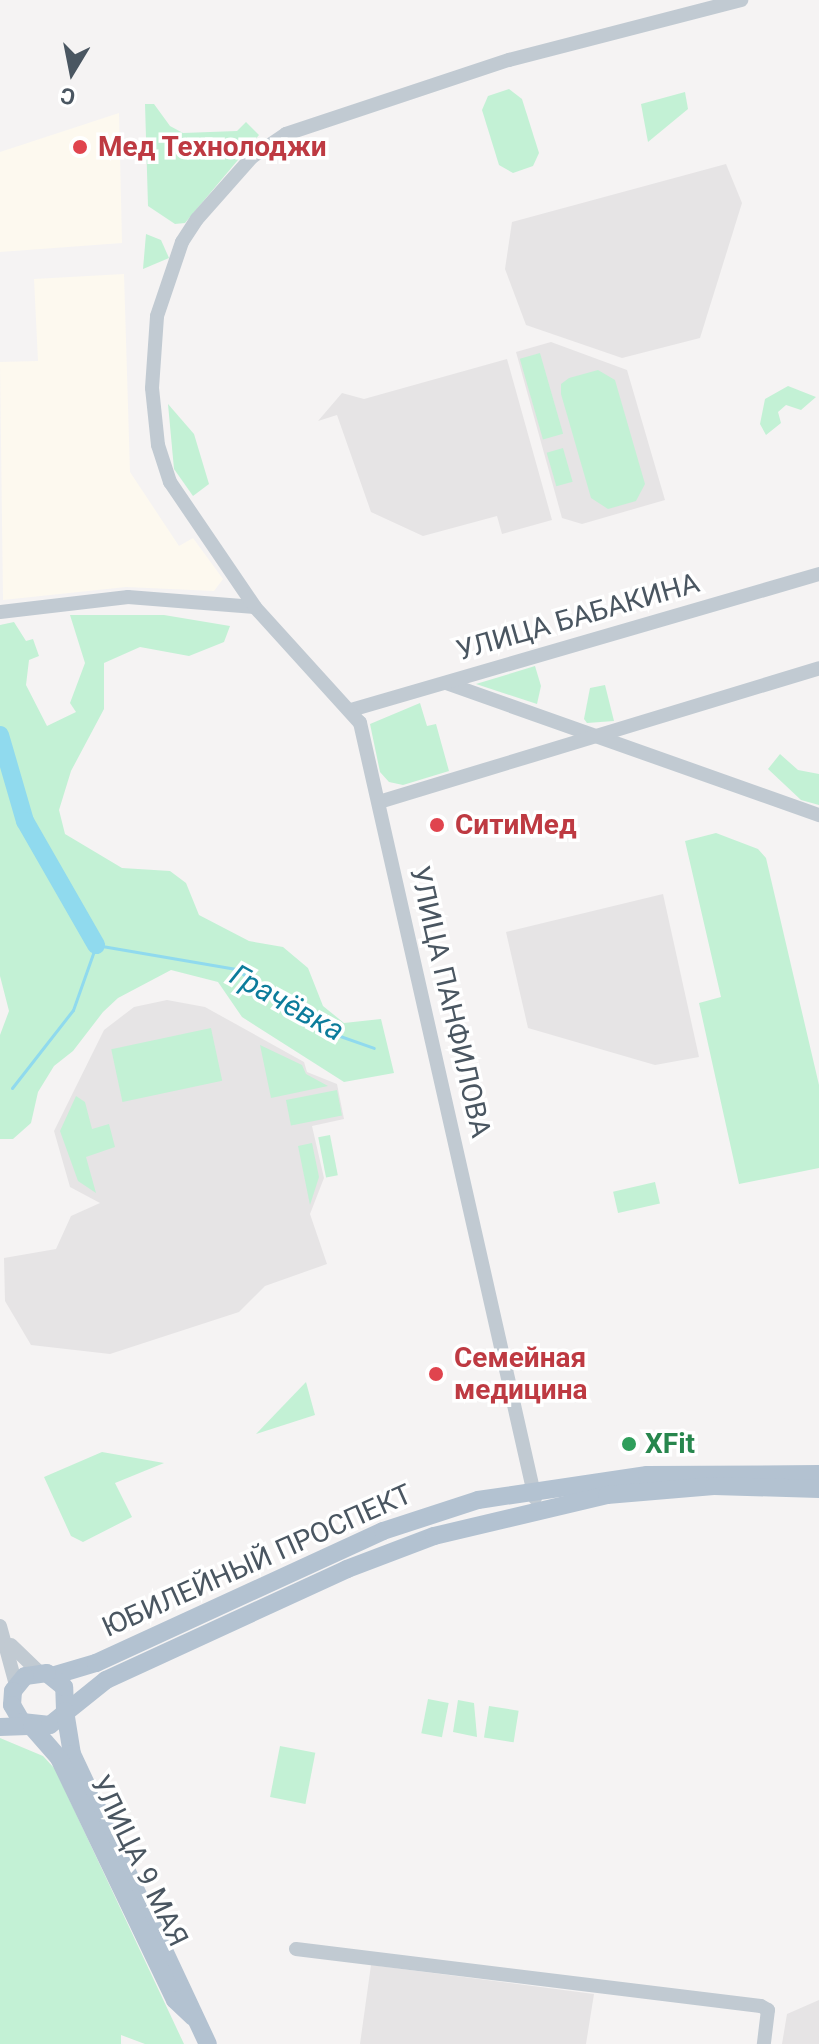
<!DOCTYPE html>
<html>
<head>
<meta charset="utf-8">
<style>
	body { margin:0 }
	#map { position:relative; width:819px; height:2044px; overflow:hidden; background:#f5f3f3; font-family:Roboto,sans-serif }
	div>[style] { position:absolute }
	[style*='--x'] { left:calc(var(--x)*1px); top:calc(var(--y)*1px); width:calc(var(--w)*1px); rotate:calc(var(--a)*1deg) }
	.commercial>* { inset:0; background:#fdf9ef }
	.education>* { inset:0; background:#e6e4e5 }
	.green>* { inset:0; background:#c3f1d5; transform-origin:0 0 }
	.stream>* { height:3px; margin:-1.5px; padding:0 1.5px; transform-origin:1.5px; border-radius:1.5px; background:#90daee }
	.river>* { height:18px; margin:-9px; padding:0 9px; transform-origin:9px; border-radius:9px; background:#90daee }
	.minor>* { height:14px; margin:-7px; padding:0 7px; transform-origin:7px; border-radius:7px; background:#c1cad2 }
	.major>* { height:18px; margin:-9px; padding:0 9px; transform-origin:9px; border-radius:9px; background:#b3c2d1 }
	.dots>* { width:22px; height:22px; translate:-50% -50%; box-sizing:border-box; border:4px solid #fff; border-radius:50% }
	span { translate:-50% -50%; white-space:nowrap; text-align:center; line-height:1.15; -webkit-text-stroke:7px #fff; paint-order:stroke }
	.health-label { font-size:28px; color:#be3a42; font-weight:700 }
	.left { translate:0 -50%; text-align:left }
	.street-label { font-size:28px; color:#4a5661 }
	.leisure-label { font-size:28px; color:#27864d; font-weight:700 }
	.water-label { font-size:30px; color:#0c7c9b; font-style:italic }
	.north { position:absolute; left:32px; top:32px; width:80px; height:80px; -webkit-text-stroke:6px #fff; paint-order:stroke; rotate:190deg; font-size:22px; font-weight:700; line-height:32px; text-align:center; color:#4a5661 }
	.north::after { content:''; display:block; margin:auto; width:28px; height:36px; background:#4a5661; clip-path:polygon(50% 0,100% 100%,50% 72%,0 100%) }
</style>
</head>
<body>
<div id="map">
	<div class="commercial">
		<div style="clip-path:polygon(119px 113px,122px 243px,0 252px,0 152px)"></div>
		<div style="clip-path:polygon(124px 274px,130px 472px,179px 546px,193px 538px,223px 579px,214px 591px,126px 587px,3px 600px,0 362px,38px 361px,34px 279px)"></div>
	</div>
	<div class="education">
		<div style="clip-path:polygon(726px 164px,742px 203px,700px 338px,622px 358px,526px 325px,505px 269px,512px 222px)"></div>
		<div style="clip-path:polygon(551px 342px,627px 370px,665px 500px,582px 524px,562px 518px,516px 352px)"></div>
		<div style="clip-path:polygon(507px 359px,552px 520px,502px 534px,497px 516px,423px 536px,371px 512px,337px 415px,318px 421px,342px 393px,364px 399px)"></div>
		<div style="clip-path:polygon(663px 894px,699px 1057px,655px 1065px,528px 1028px,506px 932px)"></div>
		<div style="clip-path:polygon(167px 1000px,205px 1007px,304px 1062px,307px 1072px,337px 1084px,344px 1119px,312px 1126px,324px 1178px,310px 1214px,327px 1264px,265px 1286px,239px 1312px,110px 1354px,31px 1345px,5px 1301px,4px 1258px,56px 1249px,71px 1216px,100px 1203px,70px 1187px,54px 1131px,104px 1030px,134px 1007px)"></div>
		<div style="clip-path:polygon(371px 1965px,594px 1994px,586px 2044px,360px 2044px)"></div>
		<div style="clip-path:polygon(819px 2000px,819px 2044px,782px 2044px,787px 2014px)"></div>
	</div>
	<div class="green">
		<div style="clip-path:polygon(509px 89px,522px 99px,539px 153px,533px 166px,513px 173px,499px 165px,482px 110px,488px 96px)"></div>
		<div style="clip-path:polygon(685px 92px,688px 109px,648px 142px,641px 104px)"></div>
		<div style="clip-path:polygon(145px 104px,154px 104px,170px 126px,183px 133px,237px 131px,246px 122px,259px 135px,185px 223px,175px 224px,148px 206px)"></div>
		<div style="clip-path:polygon(146px 234px,161px 240px,169px 258px,143px 269px)"></div>
		<div style="left:540px;top:353px;width:84px;height:21px;rotate:74deg"></div>
		<div style="clip-path:polygon(598px 370px,615px 380px,645px 484px,636px 501px,608px 509px,591px 498px,561px 394px,561px 384px,569px 378px)"></div>
		<div style="clip-path:polygon(788px 386px,816px 397px,801px 410px,786px 405px,778px 412px,781px 423px,766px 435px,760px 424px,765px 399px)"></div>
		<div style="clip-path:polygon(168px 404px,194px 434px,209px 484px,193px 496px,174px 469px)"></div>
		<div style="left:563px;top:448px;width:35px;height:17px;rotate:74deg"></div>
		<div style="clip-path:polygon(70px 615px,164px 615px,230px 626px,224px 642px,189px 656px,140px 647px,104px 663px,104px 709px,71px 771px,59px 810px,65px 834px,122px 868px,170px 871px,186px 883px,199px 915px,249px 941px,283px 947px,308px 968px,323px 1006px,344px 1023px,381px 1019px,394px 1073px,344px 1082px,242px 1017px,218px 982px,171px 970px,118px 998px,103px 1012px,73px 1051px,54px 1066px,38px 1092px,31px 1123px,13px 1139px,0 1139px,0 1035px,9px 1011px,0 976px,0 625px,14px 622px,26px 641px,33px 639px,39px 656px,29px 660px,26px 685px,47px 726px,76px 712px,70px 703px,85px 663px)"></div>
		<div style="clip-path:polygon(535px 666px,541px 686px,537px 704px,476px 684px)"></div>
		<div style="clip-path:polygon(605px 685px,614px 721px,587px 723px,584px 719px,590px 688px)"></div>
		<div style="clip-path:polygon(420px 703px,427px 726px,436px 724px,449px 771px,403px 785px,389px 782px,380px 772px,370px 724px)"></div>
		<div style="clip-path:polygon(780px 754px,798px 770px,819px 774px,819px 805px,801px 800px,768px 769px)"></div>
		<div style="clip-path:polygon(716px 833px,758px 849px,766px 858px,819px 1085px,819px 1168px,739px 1184px,699px 1003px,721px 997px,685px 841px)"></div>
		<div style="left:211px;top:1028px;width:54px;height:102px;rotate:78deg"></div>
		<div style="clip-path:polygon(260px 1045px,302px 1065px,306px 1074px,328px 1086px,271px 1098px)"></div>
		<div style="left:337px;top:1090px;width:26px;height:52px;rotate:79deg"></div>
		<div style="clip-path:polygon(76px 1096px,85px 1102px,92px 1129px,109px 1124px,115px 1147px,86px 1157px,96px 1193px,78px 1181px,60px 1131px)"></div>
		<div style="left:330px;top:1135px;width:41px;height:12px;rotate:79deg"></div>
		<div style="clip-path:polygon(312px 1143px,319px 1177px,310px 1205px,298px 1146px)"></div>
		<div style="left:655px;top:1182px;width:22px;height:43px;rotate:77deg"></div>
		<div style="clip-path:polygon(306px 1382px,315px 1415px,256px 1434px)"></div>
		<div style="clip-path:polygon(102px 1452px,164px 1463px,115px 1483px,132px 1517px,83px 1542px,71px 1536px,44px 1477px)"></div>
		<div style="left:428px;top:1699px;width:21px;height:35px;rotate:11deg"></div>
		<div style="clip-path:polygon(458px 1700px,474px 1703px,477px 1737px,453px 1732px)"></div>
		<div style="left:489px;top:1706px;width:30px;height:32px;rotate:9deg"></div>
		<div style="clip-path:polygon(0 1738px,43px 1756px,55px 1769px,184px 2044px,145px 2044px,121px 2035px,121px 2044px,0 2044px)"></div>
		<div style="left:280px;top:1746px;width:36px;height:52px;rotate:11deg"></div>
	</div>
	<div class="stream">
		<div style="--x:12;--y:1088;--w:99;--a:-52"></div>
		<div style="--x:73;--y:1010;--w:69;--a:-70.5"></div>
		<div style="--x:96;--y:945;--w:142;--a:9.7"></div>
		<div style="--x:236;--y:969;--w:103;--a:35.5"></div>
		<div style="--x:320;--y:1029;--w:57;--a:19.4"></div>
	</div>
	<div class="river">
		<div style="--x:0;--y:735;--w:90;--a:73.8"></div>
		<div style="--x:25;--y:821;--w:143;--a:60.2"></div>
	</div>
	<div class="minor">
		<div style="--x:0;--y:612;--w:129;--a:-6.7"></div>
		<div style="--x:128;--y:597;--w:127;--a:4.5"></div>
		<div style="--x:446;--y:683;--w:396;--a:19.5"></div>
		<div style="--x:351;--y:710;--w:487;--a:-16.2"></div>
		<div style="--x:379;--y:802;--w:460;--a:-16.9"></div>
		<div style="--x:535;--y:1498;--w:795;--a:-102.72"></div>
		<div style="--x:360;--y:723;--w:156;--a:-132.2"></div>
		<div style="--x:255;--y:607;--w:151;--a:-124.2"></div>
		<div style="--x:170;--y:482;--w:39;--a:-108"></div>
		<div style="--x:158;--y:445;--w:57;--a:-96"></div>
		<div style="--x:152;--y:388;--w:72;--a:-86"></div>
		<div style="--x:157;--y:316;--w:78;--a:-71.3"></div>
		<div style="--x:182;--y:242;--w:27;--a:-57"></div>
		<div style="--x:197;--y:219;--w:83;--a:-48.4"></div>
		<div style="--x:252;--y:157;--w:41;--a:-34.1"></div>
		<div style="--x:286;--y:134;--w:235;--a:-18.4"></div>
		<div style="--x:509;--y:60;--w:240;--a:-14.5"></div>
		<div style="--x:0;--y:1626;--w:61;--a:74.8"></div>
		<div style="--x:11;--y:1645;--w:39;--a:44"></div>
		<div style="--x:296;--y:1949;--w:468;--a:7"></div>
		<div style="--x:761;--y:2006;--w:8;--a:30"></div>
		<div style="--x:768;--y:2010;--w:34;--a:97"></div>
	</div>
	<div class="major">
		<div style="--x:52;--y:1676;--w:46;--a:-16.5"></div>
		<div style="--x:96;--y:1663;--w:316;--a:-24.7"></div>
		<div style="--x:383;--y:1531;--w:100;--a:-18.1"></div>
		<div style="--x:478;--y:1500;--w:171;--a:-8.4"></div>
		<div style="--x:647;--y:1475;--w:172;--a:-0.3"></div>
		<div style="--x:65;--y:1710;--w:23;--a:-92"></div>
		<div style="--x:64;--y:1687;--w:22;--a:-141"></div>
		<div style="--x:47;--y:1673;--w:22;--a:172"></div>
		<div style="--x:25;--y:1676;--w:19;--a:129"></div>
		<div style="--x:13;--y:1691;--w:14;--a:94"></div>
		<div style="--x:12;--y:1705;--w:20;--a:60"></div>
		<div style="--x:22;--y:1722;--w:28;--a:6"></div>
		<div style="--x:50;--y:1725;--w:72;--a:-38.8"></div>
		<div style="--x:106;--y:1680;--w:265;--a:-24.7"></div>
		<div style="--x:347;--y:1569;--w:93;--a:-20.8"></div>
		<div style="--x:434;--y:1536;--w:178;--a:-13.3"></div>
		<div style="--x:607;--y:1495;--w:107;--a:-4.8"></div>
		<div style="--x:714;--y:1486;--w:105;--a:1.6"></div>
		<div style="--x:65;--y:1711;--w:44;--a:80.8"></div>
		<div style="--x:72;--y:1754;--w:320;--a:64.9"></div>
		<div style="--x:0;--y:1727;--w:28;--a:-2"></div>
		<div style="--x:32;--y:1727;--w:41;--a:48.9"></div>
		<div style="--x:59;--y:1758;--w:268;--a:64.4"></div>
		<div style="--x:175;--y:2000;--w:25;--a:43"></div>
	</div>
	<div class="dots">
		<div style="left:80px;top:147px;background:#e0444e"></div>
		<div style="left:437px;top:825px;background:#e0444e"></div>
		<div style="left:436px;top:1374px;background:#e0444e"></div>
		<div style="left:629px;top:1444px;background:#2e9e5b"></div>
	</div>
	<div class="health-label">
		<span class="left" style="left:98px;top:147px">Мед Технолоджи</span>
		<span class="left" style="left:455px;top:825px">СитиМед</span>
		<span class="left" style="left:454px;top:1374px">Семейная<br>медицина</span>
	</div>
	<div class="street-label">
		<span style="left:578px;top:617px;rotate:-16deg">УЛИЦА БАБАКИНА</span>
		<span style="left:450px;top:1002px;rotate:77deg">УЛИЦА ПАНФИЛОВА</span>
		<span style="left:257px;top:1561px;rotate:-24deg">ЮБИЛЕЙНЫЙ ПРОСПЕКТ</span>
		<span style="left:139px;top:1861px;rotate:64deg">УЛИЦА 9 МАЯ</span>
	</div>
	<div class="leisure-label">
		<span class="left" style="left:645px;top:1444px">XFit</span>
	</div>
	<div class="water-label">
		<span style="left:287px;top:1003px;rotate:29deg">Грачёвка</span>
	</div>
	<div class="north">С</div>
</div>
</body>
</html>
